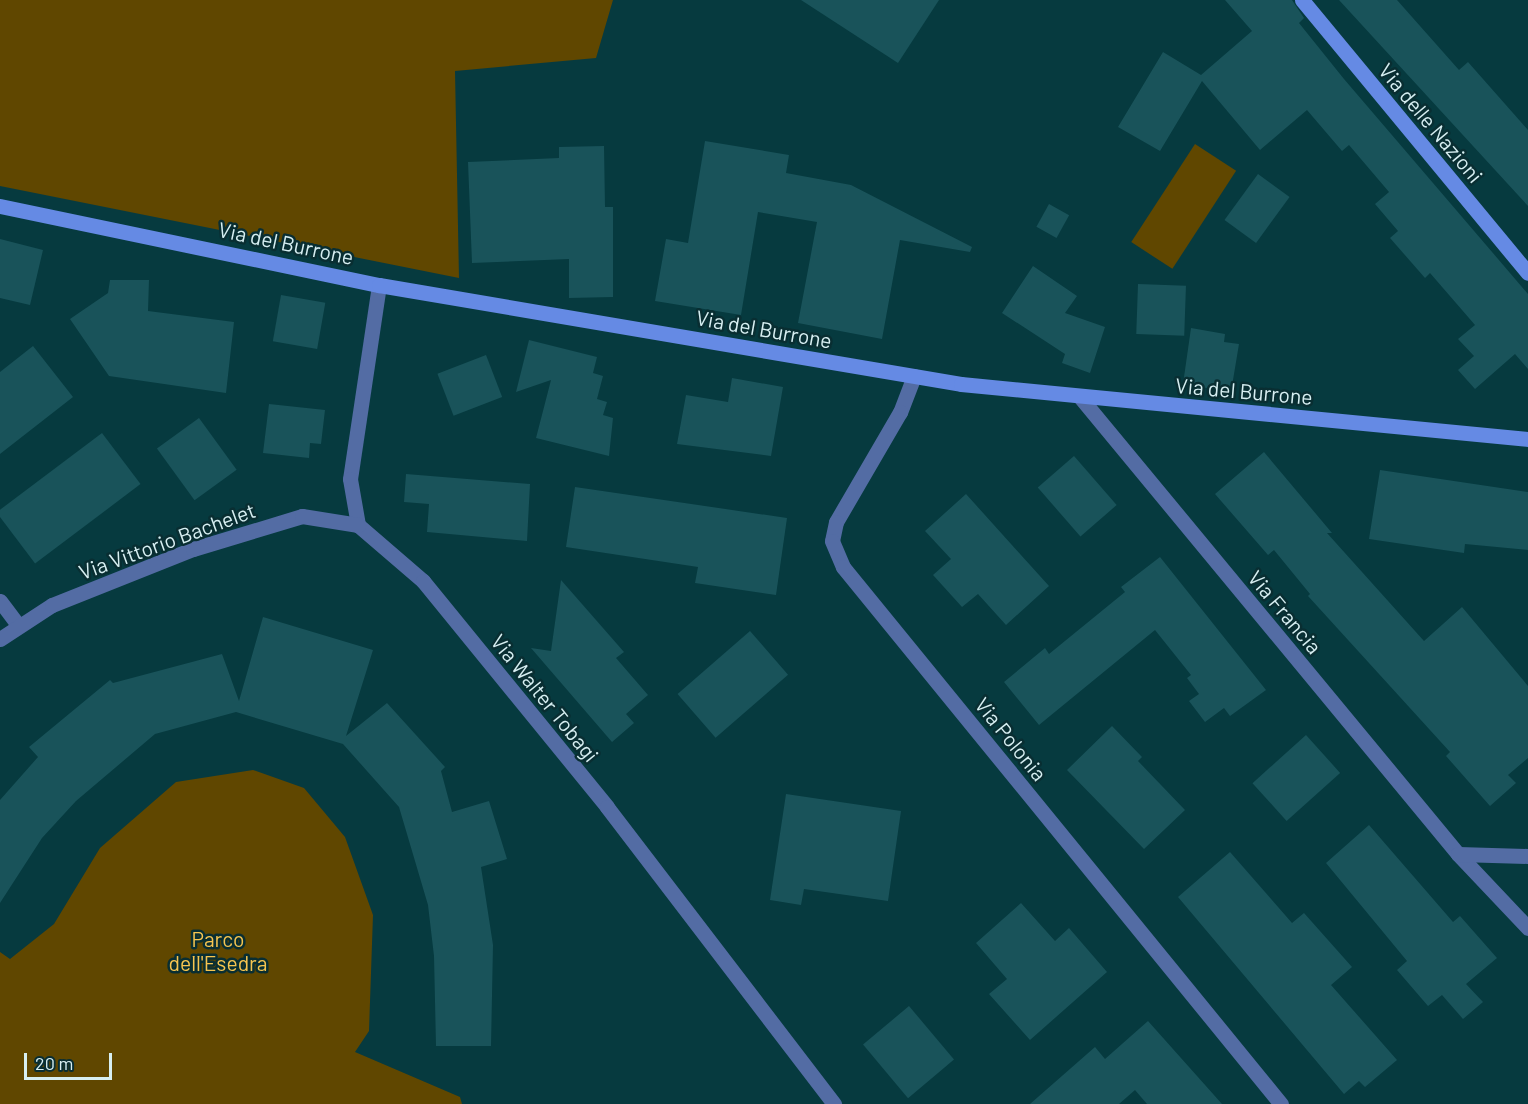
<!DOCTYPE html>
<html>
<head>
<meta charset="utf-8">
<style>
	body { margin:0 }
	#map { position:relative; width:1528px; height:1104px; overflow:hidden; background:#063a3f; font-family:Barlow,sans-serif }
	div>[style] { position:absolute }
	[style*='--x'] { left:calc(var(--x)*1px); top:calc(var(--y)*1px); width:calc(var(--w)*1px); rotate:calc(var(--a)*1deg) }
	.green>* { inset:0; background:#604700; transform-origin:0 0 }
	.building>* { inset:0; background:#19535a; transform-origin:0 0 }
	.street>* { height:15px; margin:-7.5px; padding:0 7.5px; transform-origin:7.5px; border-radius:7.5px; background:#536ca4 }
	.secondary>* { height:15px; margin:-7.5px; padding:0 7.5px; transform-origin:7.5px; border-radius:7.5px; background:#658ae4 }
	span { translate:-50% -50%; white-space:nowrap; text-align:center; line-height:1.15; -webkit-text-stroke:5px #092e32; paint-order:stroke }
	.street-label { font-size:21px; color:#d7eff2 }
	.park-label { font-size:21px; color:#f6c550 }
	.scale { position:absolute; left:24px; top:1053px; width:88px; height:27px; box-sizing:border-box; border:3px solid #d7eff2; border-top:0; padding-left:8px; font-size:18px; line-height:21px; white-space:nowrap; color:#d7eff2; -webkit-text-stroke:4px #092e32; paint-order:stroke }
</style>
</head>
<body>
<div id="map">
	<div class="green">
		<div style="clip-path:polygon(0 0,613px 0,596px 58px,455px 71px,459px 278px,0 186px)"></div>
		<div style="left:1195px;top:144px;width:49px;height:117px;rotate:33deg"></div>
		<div style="clip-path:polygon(253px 770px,304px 788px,345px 837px,373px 915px,369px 1031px,355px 1052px,460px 1097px,462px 1104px,0 1104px,0 952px,10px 959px,54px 924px,100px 848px,176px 782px)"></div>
	</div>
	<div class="building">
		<div style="clip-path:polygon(801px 0,939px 0,898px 63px)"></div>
		<div style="clip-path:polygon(1225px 0,1292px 0,1304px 18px,1299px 23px,1344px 79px,1528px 294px,1528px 369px,1515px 354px,1475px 389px,1458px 370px,1474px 356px,1458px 339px,1475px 325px,1430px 273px,1425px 278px,1390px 238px,1398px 231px,1375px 204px,1389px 192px,1349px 145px,1342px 151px,1307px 110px,1260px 150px,1202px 81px,1160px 151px,1118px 127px,1163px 52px,1201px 75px,1252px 31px)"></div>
		<div style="clip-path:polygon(1339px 0,1397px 0,1459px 70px,1468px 62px,1528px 130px,1528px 206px)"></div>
		<div style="clip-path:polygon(705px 141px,789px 155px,786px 173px,851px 185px,972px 247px,970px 252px,900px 240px,882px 339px,798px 323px,817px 222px,758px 212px,741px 315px,655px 301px,666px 239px,688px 243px)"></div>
		<div style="clip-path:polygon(604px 146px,605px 207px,613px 207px,613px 297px,569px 298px,569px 259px,472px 263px,468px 162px,559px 158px,559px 147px)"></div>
		<div style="left:1258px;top:174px;width:39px;height:57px;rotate:36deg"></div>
		<div style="left:1049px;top:204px;width:23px;height:26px;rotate:29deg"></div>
		<div style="clip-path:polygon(0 239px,43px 250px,30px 305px,0 298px)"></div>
		<div style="clip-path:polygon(1033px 266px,1077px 296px,1065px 313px,1105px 327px,1090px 373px,1062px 363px,1065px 354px,1002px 313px)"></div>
		<div style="clip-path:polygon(110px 280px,149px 280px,148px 311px,234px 322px,226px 393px,109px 376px,70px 319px,108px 293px)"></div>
		<div style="left:1138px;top:284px;width:48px;height:50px;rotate:2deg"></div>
		<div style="left:281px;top:295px;width:45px;height:47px;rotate:10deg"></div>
		<div style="clip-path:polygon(1191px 328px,1225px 334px,1224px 342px,1239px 344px,1231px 392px,1183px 384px)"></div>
		<div style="clip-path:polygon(529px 340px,597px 357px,593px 373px,603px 376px,597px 399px,607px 402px,603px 415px,613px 418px,609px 456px,536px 438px,551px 380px,516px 392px)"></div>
		<div style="clip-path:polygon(33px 346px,73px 397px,0 454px,0 372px)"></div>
		<div style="left:486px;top:355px;width:45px;height:52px;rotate:69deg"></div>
		<div style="clip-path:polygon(732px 378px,783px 387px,771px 456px,677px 444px,686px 395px,728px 402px)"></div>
		<div style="clip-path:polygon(269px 404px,325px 410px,321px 444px,310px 443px,309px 458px,263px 453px)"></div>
		<div style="left:199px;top:418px;width:64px;height:52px;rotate:54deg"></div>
		<div style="left:102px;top:433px;width:64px;height:132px;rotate:53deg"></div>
		<div style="clip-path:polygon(1264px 452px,1332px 533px,1327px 533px,1424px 641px,1462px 607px,1528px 686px,1528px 758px,1508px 775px,1516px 783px,1490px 806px,1446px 756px,1450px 752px,1308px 596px,1310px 594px,1274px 550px,1268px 555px,1215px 494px)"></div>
		<div style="left:1074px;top:456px;width:65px;height:48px;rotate:49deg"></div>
		<div style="clip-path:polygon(1380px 470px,1528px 492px,1528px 550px,1465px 544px,1464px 553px,1369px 539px)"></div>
		<div style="clip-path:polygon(406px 474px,530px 484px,527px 541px,427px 532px,429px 504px,404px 502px)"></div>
		<div style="clip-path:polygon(575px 487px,787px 518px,776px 595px,695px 583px,698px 567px,566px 547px)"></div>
		<div style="clip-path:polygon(966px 494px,1049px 586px,1006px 625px,978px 594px,962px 607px,933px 575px,951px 559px,925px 531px)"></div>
		<div style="clip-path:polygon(1160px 557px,1266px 690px,1230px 716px,1224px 708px,1205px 722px,1189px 701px,1199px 694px,1187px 678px,1191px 675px,1155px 630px,1039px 725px,1004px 682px,1045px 648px,1049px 654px,1125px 592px,1121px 587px)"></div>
		<div style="clip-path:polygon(561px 580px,624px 652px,616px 658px,648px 695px,626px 714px,634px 723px,612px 742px,531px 648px,551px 651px)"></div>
		<div style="clip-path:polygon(263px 617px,373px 650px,346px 736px,387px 703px,445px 767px,441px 771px,452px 812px,489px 801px,507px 859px,481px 867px,493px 945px,491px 1046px,436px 1046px,434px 956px,428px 905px,399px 807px,343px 744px,236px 712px,155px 734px,76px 801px,42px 838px,0 903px,0 800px,38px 757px,29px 747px,110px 680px,113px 683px,222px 654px,239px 701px)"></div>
		<div style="left:750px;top:631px;width:58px;height:96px;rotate:49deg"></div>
		<div style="clip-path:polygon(1112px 726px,1142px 757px,1138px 761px,1185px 810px,1144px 849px,1067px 770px)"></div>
		<div style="left:1306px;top:735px;width:51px;height:72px;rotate:48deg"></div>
		<div style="clip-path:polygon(786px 794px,901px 811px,888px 901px,804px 889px,801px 905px,770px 900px)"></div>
		<div style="clip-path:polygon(1369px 825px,1453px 922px,1460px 916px,1497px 958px,1466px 984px,1483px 1002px,1463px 1019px,1442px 995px,1428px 1006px,1397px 970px,1407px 961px,1326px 863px)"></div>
		<div style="clip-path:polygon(1230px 852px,1292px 923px,1304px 913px,1352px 967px,1331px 985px,1397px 1060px,1365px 1087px,1359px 1081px,1344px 1094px,1178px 897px)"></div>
		<div style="clip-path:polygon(1021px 903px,1055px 941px,1069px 928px,1107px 972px,1030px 1040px,989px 994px,1007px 979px,976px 943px)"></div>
		<div style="left:909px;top:1006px;width:70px;height:60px;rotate:50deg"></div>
		<div style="clip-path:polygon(1148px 1021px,1222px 1104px,1147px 1104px,1135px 1090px,1119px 1104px,1030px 1104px,1095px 1047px,1105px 1059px)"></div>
	</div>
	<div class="street">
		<div style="--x:379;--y:285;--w:196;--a:98.5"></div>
		<div style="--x:350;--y:479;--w:47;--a:80.1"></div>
		<div style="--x:358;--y:525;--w:86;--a:40.7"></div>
		<div style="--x:423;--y:581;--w:291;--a:50.8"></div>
		<div style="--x:607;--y:807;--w:374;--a:52.6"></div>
		<div style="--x:914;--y:376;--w:39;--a:111"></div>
		<div style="--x:900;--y:412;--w:127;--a:120.2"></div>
		<div style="--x:836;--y:522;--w:19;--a:102"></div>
		<div style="--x:832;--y:541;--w:28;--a:67"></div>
		<div style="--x:843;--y:567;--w:693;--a:50.8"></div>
		<div style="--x:1080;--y:397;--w:593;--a:50.4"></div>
		<div style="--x:1458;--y:854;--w:102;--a:46.6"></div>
		<div style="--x:0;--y:601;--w:30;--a:53"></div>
		<div style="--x:0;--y:639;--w:62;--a:-33.2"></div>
		<div style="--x:52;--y:605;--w:152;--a:-21.7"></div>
		<div style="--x:193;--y:549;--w:114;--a:-16.8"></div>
		<div style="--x:302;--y:516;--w:57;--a:9.1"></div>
		<div style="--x:1458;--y:854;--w:70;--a:1.6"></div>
	</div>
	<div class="secondary">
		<div style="--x:1302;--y:0;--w:354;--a:50.4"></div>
		<div style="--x:0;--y:206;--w:387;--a:11.8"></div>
		<div style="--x:379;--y:285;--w:590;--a:9.65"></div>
		<div style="--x:961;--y:384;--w:570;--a:5.54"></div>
	</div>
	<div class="street-label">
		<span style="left:1431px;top:123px;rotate:50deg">Via delle Nazioni</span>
		<span style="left:286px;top:243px;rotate:12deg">Via del Burrone</span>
		<span style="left:764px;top:329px;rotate:10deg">Via del Burrone</span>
		<span style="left:1244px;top:391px;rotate:5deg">Via del Burrone</span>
		<span style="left:167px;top:541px;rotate:-20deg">Via Vittorio Bachelet</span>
		<span style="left:1285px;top:612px;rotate:50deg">Via Francia</span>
		<span style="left:545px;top:698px;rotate:51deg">Via Walter Tobagi</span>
		<span style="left:1011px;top:739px;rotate:51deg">Via Polonia</span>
	</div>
	<div class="park-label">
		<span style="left:218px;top:951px">Parco<br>dell'Esedra</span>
	</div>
	<div class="scale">20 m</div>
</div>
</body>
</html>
